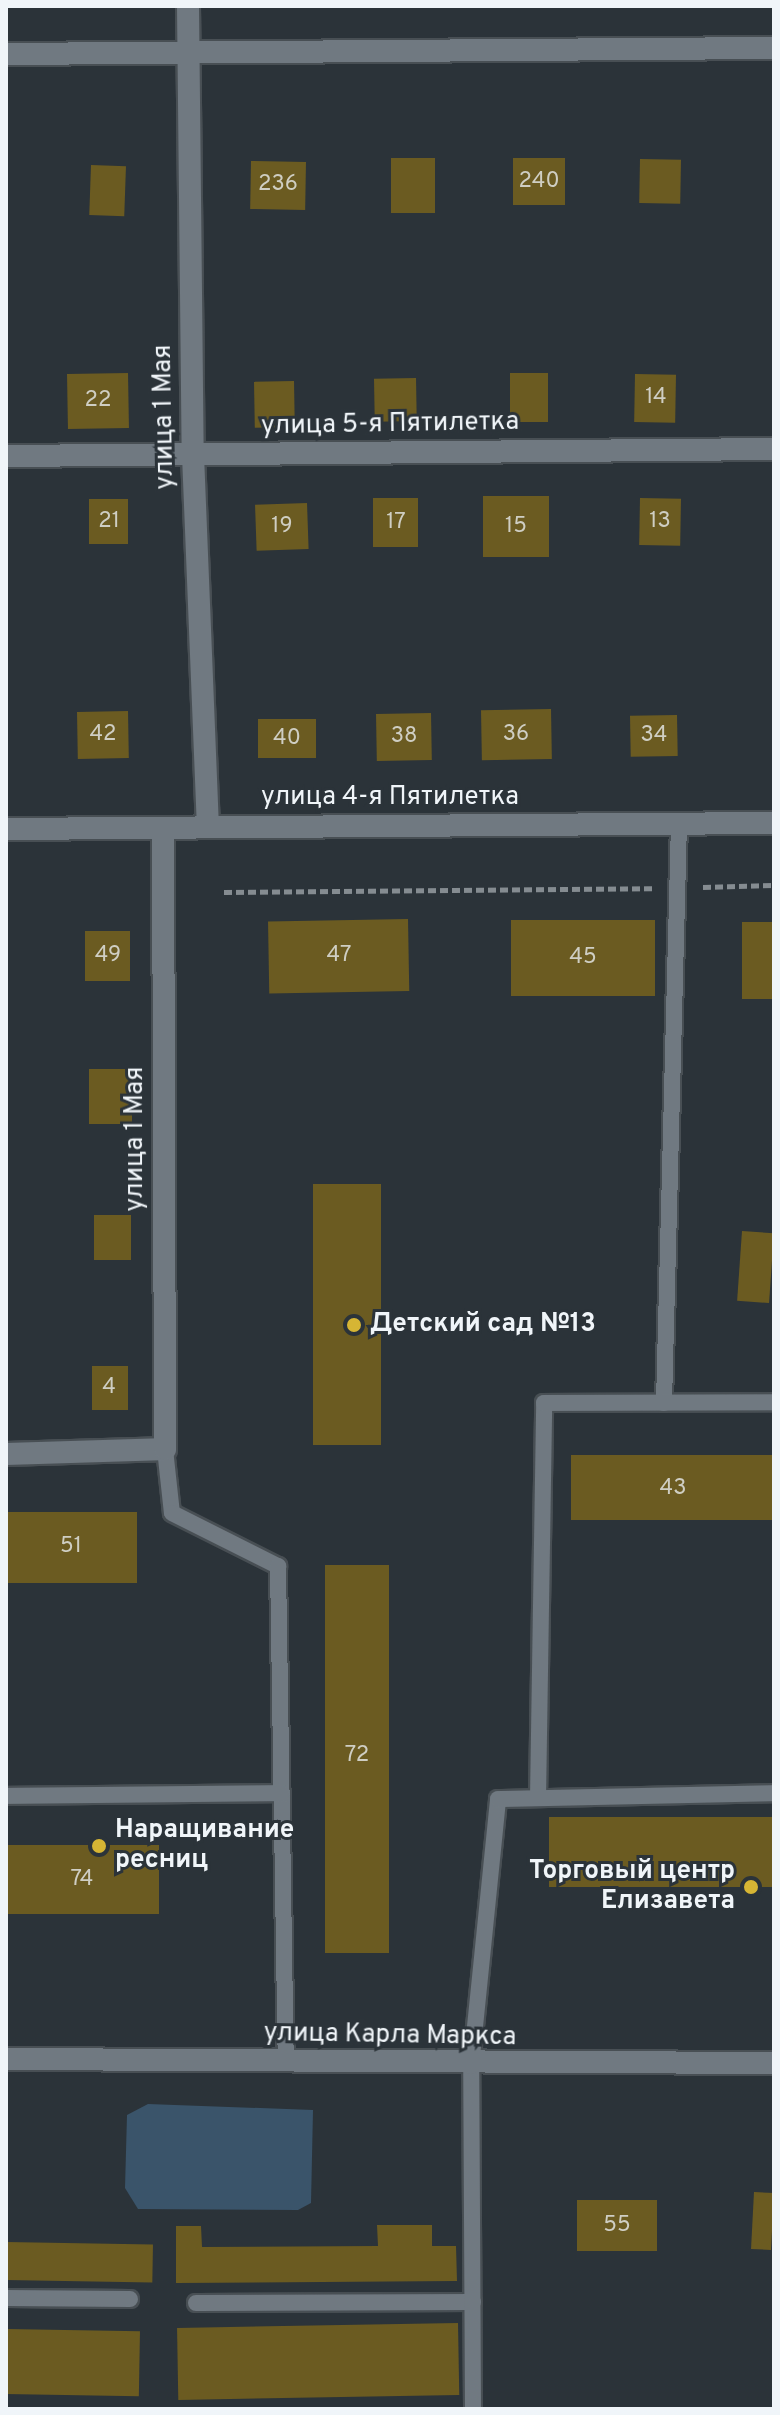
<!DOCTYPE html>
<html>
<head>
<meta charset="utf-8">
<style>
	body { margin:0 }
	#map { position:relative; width:780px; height:2415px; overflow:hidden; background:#2b3339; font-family:Overpass,sans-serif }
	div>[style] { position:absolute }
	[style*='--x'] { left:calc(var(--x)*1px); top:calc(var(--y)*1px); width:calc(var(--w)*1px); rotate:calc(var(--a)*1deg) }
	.green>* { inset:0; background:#3a546a }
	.building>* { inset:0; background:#6b5b21; transform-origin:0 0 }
	.path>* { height:5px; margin-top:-2.5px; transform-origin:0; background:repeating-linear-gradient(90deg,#858c91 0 8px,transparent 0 12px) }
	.roads { filter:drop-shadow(2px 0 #484f54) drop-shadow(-2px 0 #484f54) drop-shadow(0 2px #484f54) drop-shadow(0 -2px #484f54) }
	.service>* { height:16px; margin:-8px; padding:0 8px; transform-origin:8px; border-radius:8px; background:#707981 }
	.minor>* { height:22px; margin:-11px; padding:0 11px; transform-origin:11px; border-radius:11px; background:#707981 }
	.tertiary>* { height:22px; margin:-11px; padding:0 11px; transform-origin:11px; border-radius:11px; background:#707981 }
	.dots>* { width:22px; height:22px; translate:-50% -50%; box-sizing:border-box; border:4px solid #2b3339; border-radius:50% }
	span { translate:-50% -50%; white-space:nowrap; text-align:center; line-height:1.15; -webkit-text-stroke:6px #2b3339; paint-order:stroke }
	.number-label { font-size:22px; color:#cfcec3 }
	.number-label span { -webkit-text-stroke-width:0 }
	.street-label { font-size:26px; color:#f0f5f9 }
	.poi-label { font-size:26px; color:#f0f5f9; font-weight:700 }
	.left { translate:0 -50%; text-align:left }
	.right { translate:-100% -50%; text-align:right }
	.frame { position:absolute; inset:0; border:8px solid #f0f5f9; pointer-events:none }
</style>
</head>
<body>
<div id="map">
	<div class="green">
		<div style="clip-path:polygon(148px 2104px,313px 2110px,311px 2203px,298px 2210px,138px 2209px,125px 2188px,127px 2115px)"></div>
	</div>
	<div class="building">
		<div style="left:391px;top:158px;width:44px;height:55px"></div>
		<div style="left:513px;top:158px;width:52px;height:47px"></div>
		<div style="left:640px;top:159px;width:41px;height:44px;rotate:1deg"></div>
		<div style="left:251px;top:161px;width:55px;height:48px;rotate:1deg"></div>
		<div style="left:91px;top:165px;width:35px;height:50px;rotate:2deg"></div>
		<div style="left:128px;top:373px;width:55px;height:61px;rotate:89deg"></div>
		<div style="left:510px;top:373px;width:38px;height:49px"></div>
		<div style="left:635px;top:374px;width:41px;height:48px;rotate:1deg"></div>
		<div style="left:416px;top:378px;width:43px;height:42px;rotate:89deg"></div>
		<div style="left:294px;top:381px;width:46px;height:40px;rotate:89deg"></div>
		<div style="left:549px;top:496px;width:61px;height:66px;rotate:90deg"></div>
		<div style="left:418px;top:498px;width:49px;height:45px;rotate:90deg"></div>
		<div style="left:640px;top:498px;width:41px;height:47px;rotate:1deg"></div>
		<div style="left:128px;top:499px;width:45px;height:39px;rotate:90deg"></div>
		<div style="left:307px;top:503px;width:46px;height:52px;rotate:88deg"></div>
		<div style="left:551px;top:709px;width:50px;height:70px;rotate:89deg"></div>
		<div style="left:128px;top:711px;width:47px;height:51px;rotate:89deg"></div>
		<div style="left:431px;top:713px;width:47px;height:55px;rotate:89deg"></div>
		<div style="left:677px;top:715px;width:41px;height:47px;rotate:89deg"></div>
		<div style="left:316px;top:719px;width:39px;height:58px;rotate:90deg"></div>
		<div style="left:408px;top:919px;width:72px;height:140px;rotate:89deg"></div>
		<div style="left:655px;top:920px;width:76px;height:144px;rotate:90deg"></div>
		<div style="left:774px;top:922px;width:77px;height:32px;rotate:90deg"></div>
		<div style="left:85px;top:931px;width:45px;height:50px"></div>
		<div style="left:89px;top:1069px;width:43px;height:55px"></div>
		<div style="left:381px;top:1184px;width:261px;height:68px;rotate:90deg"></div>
		<div style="left:94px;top:1215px;width:37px;height:45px"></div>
		<div style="left:742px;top:1231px;width:32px;height:70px;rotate:4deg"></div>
		<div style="left:92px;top:1366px;width:36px;height:44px"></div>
		<div style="left:774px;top:1455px;width:65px;height:203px;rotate:90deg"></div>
		<div style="left:6px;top:1512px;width:131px;height:71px"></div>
		<div style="left:325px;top:1565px;width:64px;height:388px"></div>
		<div style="left:774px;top:1817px;width:70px;height:225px;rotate:90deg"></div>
		<div style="left:6px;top:1845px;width:153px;height:69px"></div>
		<div style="left:754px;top:2192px;width:20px;height:57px;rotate:3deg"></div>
		<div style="left:577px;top:2200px;width:80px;height:51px"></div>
		<div style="clip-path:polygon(377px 2225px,432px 2225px,432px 2246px,456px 2246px,457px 2281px,176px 2283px,176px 2226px,201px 2226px,202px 2247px,378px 2246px)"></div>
		<div style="left:6px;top:2242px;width:147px;height:38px;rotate:1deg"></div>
		<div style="left:458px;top:2323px;width:72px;height:281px;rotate:89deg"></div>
		<div style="left:6px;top:2329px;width:134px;height:65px;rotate:1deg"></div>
	</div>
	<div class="path">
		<div style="--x:703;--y:887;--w:71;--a:-1.6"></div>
		<div style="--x:224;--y:892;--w:429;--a:-0.5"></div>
	</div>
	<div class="roads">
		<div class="service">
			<div style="--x:664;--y:1403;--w:579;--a:-88.52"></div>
			<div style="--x:165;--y:1449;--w:64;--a:83.8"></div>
			<div style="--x:172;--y:1513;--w:119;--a:26.6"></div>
			<div style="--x:278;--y:1566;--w:497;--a:89.1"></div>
			<div style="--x:6;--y:1796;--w:276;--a:-0.6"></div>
			<div style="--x:538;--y:1798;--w:395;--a:-89.1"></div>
			<div style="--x:544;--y:1403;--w:230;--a:-0.2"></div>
			<div style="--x:6;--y:2298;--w:124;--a:0.5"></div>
			<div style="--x:196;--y:2303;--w:277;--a:-0.2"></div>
			<div style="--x:473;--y:2409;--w:343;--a:-90.3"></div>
			<div style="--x:471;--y:2066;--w:268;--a:-84.2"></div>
			<div style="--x:498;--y:1799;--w:276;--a:-1.2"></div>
		</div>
		<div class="minor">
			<div style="--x:188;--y:6;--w:449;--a:89.4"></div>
			<div style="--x:193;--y:455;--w:372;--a:87.7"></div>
			<div style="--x:6;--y:54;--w:768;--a:-0.45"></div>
			<div style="--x:6;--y:456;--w:768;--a:-0.52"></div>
			<div style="--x:6;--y:1454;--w:159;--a:-1.8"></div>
			<div style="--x:165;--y:1449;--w:621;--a:-90.18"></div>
			<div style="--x:6;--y:2059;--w:768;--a:0.3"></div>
		</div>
		<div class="tertiary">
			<div style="--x:6;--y:829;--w:768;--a:-0.45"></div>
		</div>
	</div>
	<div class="dots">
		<div style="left:354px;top:1325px;background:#d6b534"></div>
		<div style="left:99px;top:1846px;background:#d6b534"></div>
		<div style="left:751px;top:1887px;background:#d6b534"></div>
	</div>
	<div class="number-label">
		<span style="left:539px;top:182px">240</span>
		<span style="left:278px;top:185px">236</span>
		<span style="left:656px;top:398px">14</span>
		<span style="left:98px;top:401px">22</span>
		<span style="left:109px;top:522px">21</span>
		<span style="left:660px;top:522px">13</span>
		<span style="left:396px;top:523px">17</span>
		<span style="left:282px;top:527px">19</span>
		<span style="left:516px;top:527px">15</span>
		<span style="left:103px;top:735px">42</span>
		<span style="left:516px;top:735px">36</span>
		<span style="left:654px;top:736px">34</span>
		<span style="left:404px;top:737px">38</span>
		<span style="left:287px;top:739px">40</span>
		<span style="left:108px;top:956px">49</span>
		<span style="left:339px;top:956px">47</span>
		<span style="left:583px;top:958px">45</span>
		<span style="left:109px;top:1388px">4</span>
		<span style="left:673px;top:1489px">43</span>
		<span style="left:71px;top:1547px">51</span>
		<span style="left:357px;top:1756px">72</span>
		<span style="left:82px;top:1880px">74</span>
		<span style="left:617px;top:2226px">55</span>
	</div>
	<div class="street-label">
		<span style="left:165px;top:417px;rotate:-91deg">улица 1 Мая</span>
		<span style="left:390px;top:425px;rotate:-1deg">улица 5-я Пятилетка</span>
		<span style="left:390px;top:798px">улица 4-я Пятилетка</span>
		<span style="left:136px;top:1139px;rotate:-90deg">улица 1 Мая</span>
		<span style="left:390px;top:2036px;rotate:1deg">улица Карла Маркса</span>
	</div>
	<div class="poi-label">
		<span class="left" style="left:370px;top:1325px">Детский сад №13</span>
		<span class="left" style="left:115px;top:1846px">Наращивание<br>ресниц</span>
		<span class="right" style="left:735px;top:1887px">Торговый центр<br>Елизавета</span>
	</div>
	<div class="frame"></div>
</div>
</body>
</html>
